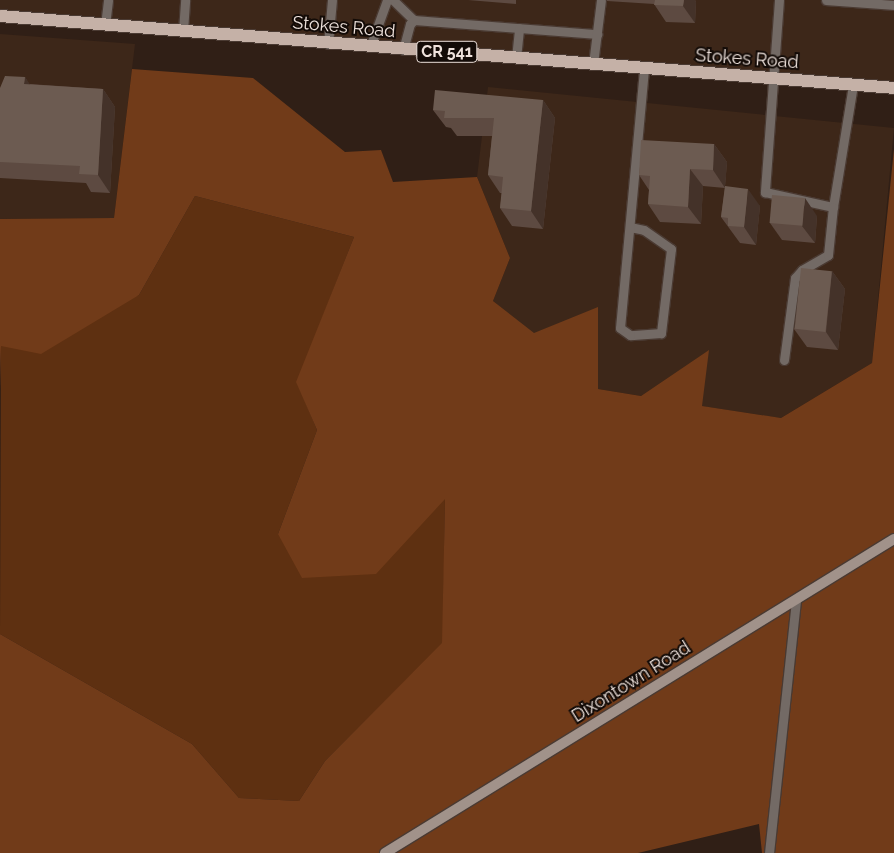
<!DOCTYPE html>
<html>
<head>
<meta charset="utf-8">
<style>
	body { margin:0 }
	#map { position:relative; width:894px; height:853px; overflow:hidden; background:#301f16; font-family:Raleway,sans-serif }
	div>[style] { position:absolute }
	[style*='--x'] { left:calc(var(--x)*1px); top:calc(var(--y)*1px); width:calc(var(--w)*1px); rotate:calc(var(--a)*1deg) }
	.built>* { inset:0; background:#3d2719 }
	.green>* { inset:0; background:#5e3011 }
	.forest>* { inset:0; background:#713b19 }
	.roads { filter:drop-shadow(1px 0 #4a3a32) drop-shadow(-1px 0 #4a3a32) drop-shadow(0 1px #4a3a32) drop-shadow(0 -1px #4a3a32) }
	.lane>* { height:9px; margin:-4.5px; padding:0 4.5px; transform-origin:4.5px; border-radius:4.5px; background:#736a65 }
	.secondary>* { height:10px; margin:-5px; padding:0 5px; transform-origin:5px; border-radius:5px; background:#a1928a }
	.primary>* { height:12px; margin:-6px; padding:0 6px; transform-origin:6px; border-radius:6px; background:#c5b1a7 }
	.wall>* { inset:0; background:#5d4a41 }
	.shaded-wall>* { inset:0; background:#443229 }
	.building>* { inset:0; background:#6c5b51; transform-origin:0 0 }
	span { translate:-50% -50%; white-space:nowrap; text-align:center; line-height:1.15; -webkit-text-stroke:4px #130b07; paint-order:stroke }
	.shield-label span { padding:1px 4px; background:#130b07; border:1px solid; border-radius:4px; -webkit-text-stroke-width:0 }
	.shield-label { font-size:16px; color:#ede1db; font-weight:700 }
	.street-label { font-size:18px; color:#ede1db }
</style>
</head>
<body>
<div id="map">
	<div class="built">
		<div style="clip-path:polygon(0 0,894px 0,894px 88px,0 16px)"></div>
		<div style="clip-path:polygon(0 34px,135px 44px,114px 218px,0 219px)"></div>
		<div style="clip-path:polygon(488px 87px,894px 128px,872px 363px,781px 418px,701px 406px,708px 351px,641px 396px,598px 389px,493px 301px,510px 258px,477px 177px)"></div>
	</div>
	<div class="green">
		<div style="clip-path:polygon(195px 196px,354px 237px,297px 382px,317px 430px,278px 534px,445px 498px,443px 643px,325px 761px,299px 801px,239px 798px,192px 744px,0 634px,1px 346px,139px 295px)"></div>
	</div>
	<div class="forest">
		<div style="clip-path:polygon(132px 69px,253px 78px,345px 152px,381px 150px,393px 182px,477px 177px,510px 258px,493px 301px,534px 333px,598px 307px,598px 389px,641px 396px,709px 350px,702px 406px,781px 418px,872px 363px,894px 149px,894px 853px,762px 853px,759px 824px,638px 853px,0 853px,0 634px,192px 744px,239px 798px,299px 801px,325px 761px,442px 643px,445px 499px,376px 574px,302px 578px,278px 534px,317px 430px,296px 382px,354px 237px,195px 196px,139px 295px,41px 354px,1px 346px,0 390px,0 219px,114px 218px)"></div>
	</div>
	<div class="roads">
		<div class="lane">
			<div style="--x:393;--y:0;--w:29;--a:44"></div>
			<div style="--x:414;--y:20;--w:184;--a:4.4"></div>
			<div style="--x:779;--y:0;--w:193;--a:94.2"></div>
			<div style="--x:765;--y:192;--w:70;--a:12.4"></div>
			<div style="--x:833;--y:207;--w:124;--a:-80.7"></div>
			<div style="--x:826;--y:0;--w:68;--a:4.2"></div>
			<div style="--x:105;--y:25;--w:25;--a:-83"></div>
			<div style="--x:183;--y:31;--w:31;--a:-86"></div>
			<div style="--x:328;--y:44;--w:44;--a:-84.8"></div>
			<div style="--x:370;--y:47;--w:50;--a:-70.1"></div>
			<div style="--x:403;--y:50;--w:27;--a:-75"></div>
			<div style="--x:410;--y:24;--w:6;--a:-45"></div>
			<div style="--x:516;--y:58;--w:30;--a:-84"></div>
			<div style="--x:593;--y:64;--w:64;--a:-82.9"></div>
			<div style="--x:630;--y:227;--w:14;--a:12"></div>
			<div style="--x:644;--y:230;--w:33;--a:35"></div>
			<div style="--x:671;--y:249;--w:85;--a:96.8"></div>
			<div style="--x:661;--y:333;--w:31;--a:176"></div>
			<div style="--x:630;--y:335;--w:12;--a:-145"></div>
			<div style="--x:620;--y:328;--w:261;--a:-84.7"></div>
			<div style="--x:784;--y:360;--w:83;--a:-82.4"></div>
			<div style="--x:795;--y:278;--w:11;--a:-49"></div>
			<div style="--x:802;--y:270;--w:30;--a:-30"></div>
			<div style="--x:828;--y:255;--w:48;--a:-84.1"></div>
			<div style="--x:769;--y:853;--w:255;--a:-83.9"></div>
		</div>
		<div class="secondary">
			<div style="--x:385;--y:853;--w:598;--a:-31.67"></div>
		</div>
		<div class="primary">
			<div style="--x:0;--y:16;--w:897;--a:4.6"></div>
		</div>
	</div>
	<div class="wall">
		<div style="clip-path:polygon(468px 0,516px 0,516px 4px)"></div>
		<div style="clip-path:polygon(607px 0,695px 0,696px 2px,695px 23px,666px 22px,654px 4px,607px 1px)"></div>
		<div style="clip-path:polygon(25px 77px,29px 84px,103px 89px,115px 107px,110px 193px,91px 192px,86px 183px,0 178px,0 88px)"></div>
		<div style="clip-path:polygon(543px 100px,555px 118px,543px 229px,512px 226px,500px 208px,502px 193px,500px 193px,488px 175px,492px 136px,457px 136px,451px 128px,446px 127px,433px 110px)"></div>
		<div style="clip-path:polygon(714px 144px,727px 162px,725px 186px,760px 206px,756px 245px,740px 243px,721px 217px,725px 188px,703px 186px,701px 224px,660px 222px,648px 204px,649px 190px,639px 175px)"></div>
		<div style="clip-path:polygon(817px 216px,815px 243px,782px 240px,770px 223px)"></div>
		<div style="clip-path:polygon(832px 271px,845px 289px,838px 350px,807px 347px,794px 329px)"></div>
	</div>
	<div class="shaded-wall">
		<div style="clip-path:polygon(684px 0,695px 0,696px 2px,695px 23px,683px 6px)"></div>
		<div style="clip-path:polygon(25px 77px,37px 95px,24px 84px)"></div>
		<div style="clip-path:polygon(103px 89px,115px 107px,110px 193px,98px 175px)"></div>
		<div style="clip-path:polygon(543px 100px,555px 118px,543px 229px,531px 211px)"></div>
		<div style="clip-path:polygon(714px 144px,727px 162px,725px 188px,713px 170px)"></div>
		<div style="clip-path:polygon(690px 169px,703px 186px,701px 224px,688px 207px)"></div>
		<div style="clip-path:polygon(748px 189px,760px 206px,756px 245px,744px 227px)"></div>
		<div style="clip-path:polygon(805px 198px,817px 216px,815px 243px,802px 226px)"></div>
		<div style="clip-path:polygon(832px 271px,845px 289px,838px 350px,826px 332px)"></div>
	</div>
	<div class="building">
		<div style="clip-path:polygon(655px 0,684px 0,683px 6px,654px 5px)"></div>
		<div style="clip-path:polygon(5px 76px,25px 77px,24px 84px,103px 89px,98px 175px,79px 174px,80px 166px,0 162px,0 88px)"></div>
		<div style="clip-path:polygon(435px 90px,543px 100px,531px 211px,500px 208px,503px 177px,488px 175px,494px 118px,444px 118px,445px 111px,433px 110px)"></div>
		<div style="clip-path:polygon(641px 140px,714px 144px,713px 170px,690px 169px,688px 207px,648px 204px,650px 176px,639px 175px)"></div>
		<div style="clip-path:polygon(725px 186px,748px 189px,744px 227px,728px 226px,728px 218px,721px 217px)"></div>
		<div style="left:772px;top:195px;width:33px;height:28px;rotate:5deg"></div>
		<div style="left:801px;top:268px;width:31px;height:61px;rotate:6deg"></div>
	</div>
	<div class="shield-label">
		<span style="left:447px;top:52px">CR 541</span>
	</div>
	<div class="street-label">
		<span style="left:344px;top:27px;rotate:5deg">Stokes Road</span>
		<span style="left:747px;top:59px;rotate:4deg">Stokes Road</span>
		<span style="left:631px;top:682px;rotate:-32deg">Dixontown Road</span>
	</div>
</div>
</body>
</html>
